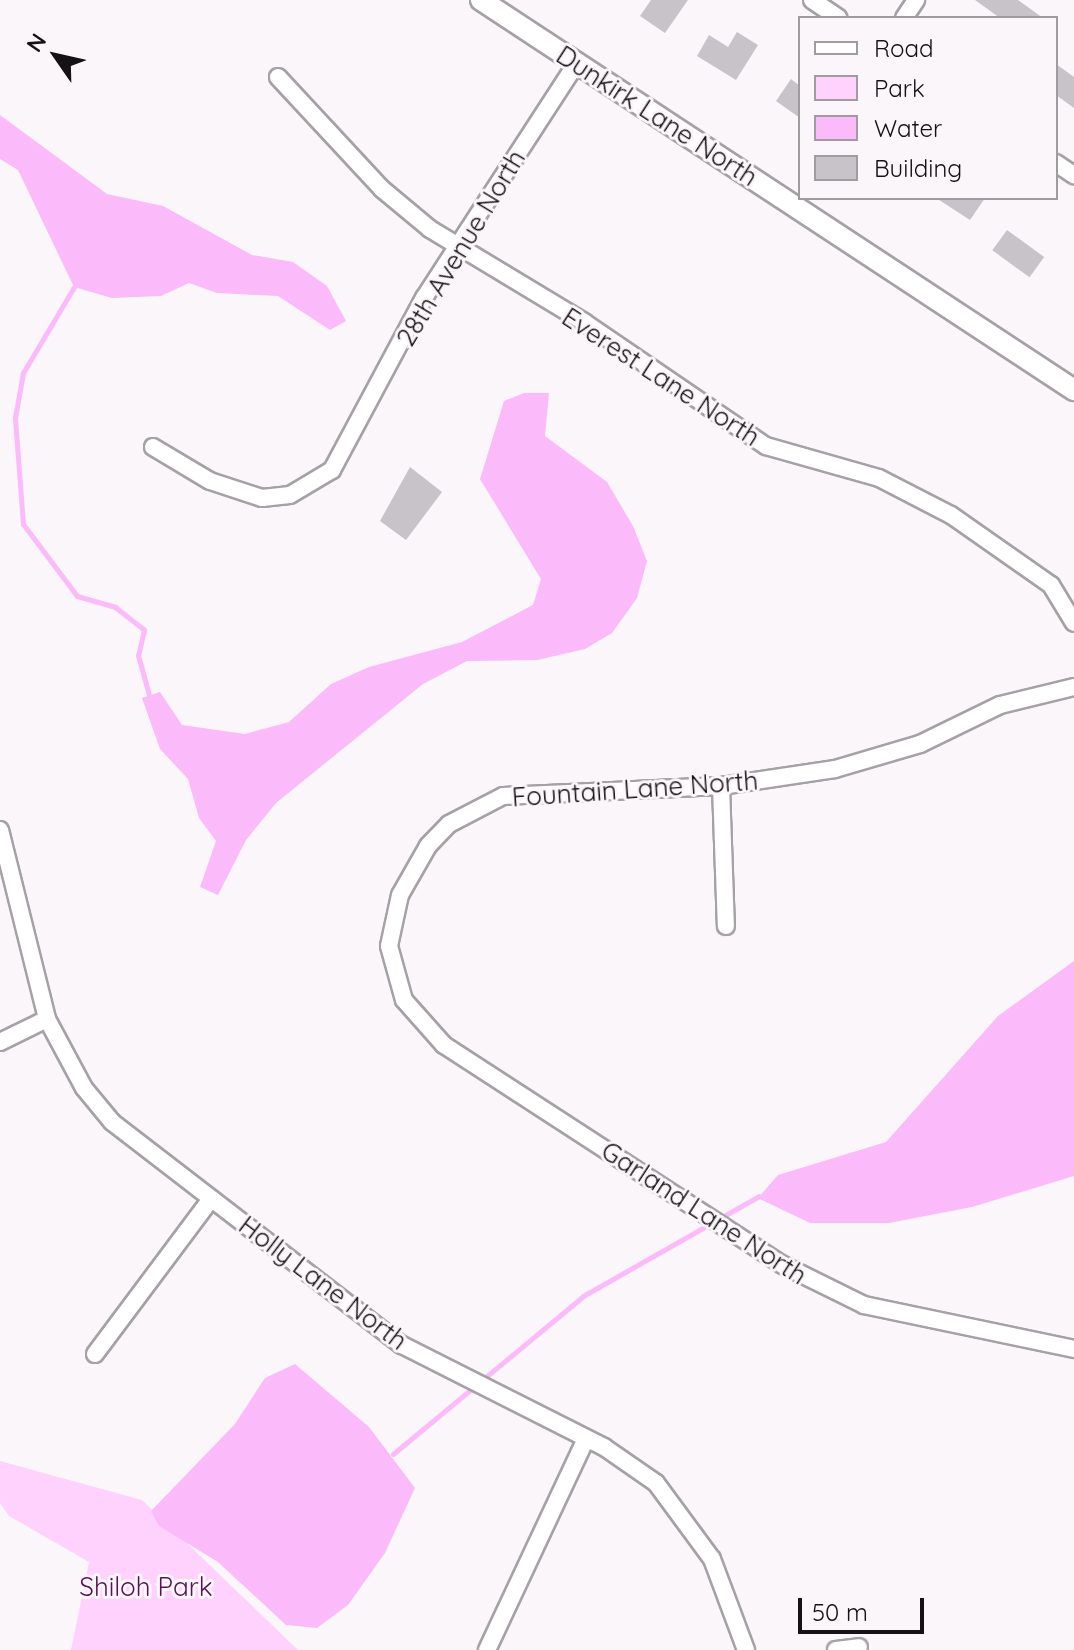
<!DOCTYPE html>
<html>
<head>
<meta charset="utf-8">
<style>
	body { margin:0 }
	#map { position:relative; width:1074px; height:1650px; overflow:hidden; background:#fbf6fa; font-family:Quicksand,sans-serif }
	div>[style] { position:absolute }
	[style*='--x'] { left:calc(var(--x)*1px); top:calc(var(--y)*1px); width:calc(var(--w)*1px); rotate:calc(var(--a)*1deg) }
	.green>* { inset:0; background:#fed2fc }
	.water>* { inset:0; background:#fbbaf9 }
	.stream>* { height:5px; margin:-2.5px; padding:0 2.5px; transform-origin:2.5px; border-radius:2.5px; background:#fbbaf9 }
	.building>* { inset:0; background:#c8c3c8; transform-origin:0 0 }
	.roads { filter:drop-shadow(2px 0 #a6a1a6) drop-shadow(-2px 0 #a6a1a6) drop-shadow(0 2px #a6a1a6) drop-shadow(0 -2px #a6a1a6) }
	.minor>* { height:16px; margin:-8px; padding:0 8px; transform-origin:8px; border-radius:8px; background:#fff }
	.tertiary>* { height:20px; margin:-10px; padding:0 10px; transform-origin:10px; border-radius:10px; background:#fff }
	span { translate:-50% -50%; white-space:nowrap; text-align:center; line-height:1.15; -webkit-text-stroke:6px #fbf6fa; paint-order:stroke }
	.street-label { font-size:26px; color:#141214 }
	.park-label { font-size:26px; color:#5a0e5b }
	.legend { position:absolute; left:798px; top:16px; width:260px; height:184px; box-sizing:border-box; background:#fbf6fa; border:2px solid #9f9b9e; margin:0; padding:10px 14px; list-style:none; font-size:24px; color:#141214 }
	.legend li { display:flex; align-items:center; gap:16px; height:40px }
	.legend b { width:40px; border:2px solid #9f9b9e }
	.north { position:absolute; left:16px; top:16px; width:80px; height:80px; -webkit-text-stroke:6px #fbf6fa; paint-order:stroke; rotate:304deg; font-size:22px; font-weight:700; line-height:32px; text-align:center; color:#141214 }
	.north::after { content:''; display:block; margin:auto; width:28px; height:36px; background:#141214; clip-path:polygon(50% 0,100% 100%,50% 72%,0 100%) }
	.scale { position:absolute; left:798px; top:1598px; width:126px; height:36px; box-sizing:border-box; border:4px solid #141214; border-top:0; padding-left:10px; font-size:24px; line-height:28px; white-space:nowrap; color:#141214; -webkit-text-stroke:6px #fbf6fa; paint-order:stroke }
</style>
</head>
<body>
<div id="map">
	<div class="green">
		<div style="clip-path:polygon(0 1461px,142px 1500px,298px 1650px,71px 1650px,89px 1562px,9px 1516px,0 1503px)"></div>
	</div>
	<div class="water">
		<div style="clip-path:polygon(0 115px,107px 194px,163px 206px,252px 255px,293px 262px,327px 286px,346px 321px,330px 330px,278px 296px,217px 293px,189px 283px,161px 296px,112px 298px,74px 287px,18px 170px,0 159px)"></div>
		<div style="clip-path:polygon(524px 393px,549px 393px,545px 436px,607px 482px,633px 526px,647px 561px,637px 598px,612px 633px,585px 649px,537px 660px,467px 661px,423px 684px,276px 803px,246px 840px,218px 895px,200px 887px,216px 841px,199px 818px,188px 779px,160px 749px,142px 698px,160px 692px,182px 725px,245px 734px,289px 722px,331px 684px,369px 667px,462px 642px,533px 605px,541px 579px,480px 479px,504px 401px)"></div>
		<div style="clip-path:polygon(1074px 961px,1074px 1176px,972px 1207px,889px 1223px,810px 1223px,758px 1198px,778px 1175px,886px 1142px,998px 1016px)"></div>
		<div style="clip-path:polygon(295px 1364px,369px 1427px,415px 1488px,385px 1553px,348px 1605px,317px 1628px,286px 1625px,218px 1562px,159px 1526px,151px 1511px,235px 1424px,265px 1378px)"></div>
	</div>
	<div class="stream">
		<div style="--x:74;--y:287;--w:100;--a:120.7"></div>
		<div style="--x:23;--y:373;--w:46;--a:100.1"></div>
		<div style="--x:15;--y:418;--w:106;--a:85.7"></div>
		<div style="--x:23;--y:524;--w:90;--a:53.1"></div>
		<div style="--x:77;--y:596;--w:40;--a:16"></div>
		<div style="--x:115;--y:607;--w:37;--a:38"></div>
		<div style="--x:144;--y:630;--w:26;--a:103"></div>
		<div style="--x:138;--y:655;--w:41;--a:74.6"></div>
		<div style="--x:393;--y:1454;--w:247;--a:-39.7"></div>
		<div style="--x:583;--y:1296;--w:202;--a:-29.6"></div>
	</div>
	<div class="building">
		<div style="clip-path:polygon(651px 0,688px 0,665px 33px,640px 16px)"></div>
		<div style="clip-path:polygon(975px 0,1018px 0,1043px 18px,1000px 18px)"></div>
		<div style="clip-path:polygon(737px 32px,758px 45px,736px 80px,697px 56px,709px 35px,728px 47px)"></div>
		<div style="clip-path:polygon(1056px 64px,1074px 77px,1074px 108px,1056px 95px)"></div>
		<div style="clip-path:polygon(791px 79px,800px 86px,800px 118px,776px 101px)"></div>
		<div style="clip-path:polygon(936px 198px,985px 198px,970px 220px)"></div>
		<div style="left:1007px;top:230px;width:46px;height:25px;rotate:36deg"></div>
		<div style="clip-path:polygon(410px 467px,442px 492px,406px 540px,380px 521px)"></div>
	</div>
	<div class="roads">
		<div class="minor">
			<div style="--x:812;--y:0;--w:32;--a:34"></div>
			<div style="--x:904;--y:18;--w:22;--a:-56"></div>
			<div style="--x:278;--y:77;--w:153;--a:47.1"></div>
			<div style="--x:382;--y:189;--w:62;--a:39.8"></div>
			<div style="--x:430;--y:229;--w:180;--a:31.1"></div>
			<div style="--x:584;--y:322;--w:220;--a:34.3"></div>
			<div style="--x:766;--y:446;--w:117;--a:15.8"></div>
			<div style="--x:879;--y:478;--w:81;--a:27.2"></div>
			<div style="--x:951;--y:515;--w:122;--a:35"></div>
			<div style="--x:1051;--y:585;--w:44;--a:58.8"></div>
			<div style="--x:1056;--y:163;--w:22;--a:34"></div>
			<div style="--x:153;--y:447;--w:66;--a:30.8"></div>
			<div style="--x:210;--y:481;--w:55;--a:18.1"></div>
			<div style="--x:262;--y:498;--w:28;--a:-6"></div>
			<div style="--x:290;--y:495;--w:49;--a:-30.8"></div>
			<div style="--x:332;--y:470;--w:195;--a:-61.9"></div>
			<div style="--x:424;--y:298;--w:281;--a:-57"></div>
			<div style="--x:1074;--y:687;--w:76;--a:166.3"></div>
			<div style="--x:1000;--y:705;--w:89;--a:154"></div>
			<div style="--x:920;--y:744;--w:89;--a:163.6"></div>
			<div style="--x:835;--y:769;--w:115;--a:171.5"></div>
			<div style="--x:721;--y:786;--w:218;--a:177.4"></div>
			<div style="--x:503;--y:796;--w:61;--a:152.6"></div>
			<div style="--x:449;--y:824;--w:30;--a:134"></div>
			<div style="--x:428;--y:846;--w:56;--a:119.7"></div>
			<div style="--x:400;--y:895;--w:52;--a:102.2"></div>
			<div style="--x:389;--y:946;--w:56;--a:74.5"></div>
			<div style="--x:404;--y:1000;--w:60;--a:48.4"></div>
			<div style="--x:444;--y:1045;--w:404;--a:33"></div>
			<div style="--x:783;--y:1265;--w:90;--a:26.3"></div>
			<div style="--x:864;--y:1305;--w:215;--a:11.8"></div>
			<div style="--x:721;--y:786;--w:140;--a:88"></div>
			<div style="--x:0;--y:830;--w:195;--a:76"></div>
			<div style="--x:47;--y:1019;--w:78;--a:61.8"></div>
			<div style="--x:84;--y:1088;--w:44;--a:50.5"></div>
			<div style="--x:112;--y:1122;--w:366;--a:37.6"></div>
			<div style="--x:402;--y:1345;--w:226;--a:26.8"></div>
			<div style="--x:604;--y:1447;--w:63;--a:34.7"></div>
			<div style="--x:656;--y:1483;--w:94;--a:53.6"></div>
			<div style="--x:712;--y:1559;--w:97;--a:69.5"></div>
			<div style="--x:0;--y:1042;--w:52;--a:-26.1"></div>
			<div style="--x:95;--y:1354;--w:194;--a:-53.2"></div>
			<div style="--x:487;--y:1650;--w:233;--a:-64.9"></div>
			<div style="--x:836;--y:1650;--w:23;--a:-7"></div>
		</div>
		<div class="tertiary">
			<div style="--x:481;--y:0;--w:710;--a:33.33"></div>
		</div>
	</div>
	<div class="street-label">
		<span style="left:657px;top:116px;rotate:33deg">Dunkirk Lane North</span>
		<span style="left:461px;top:248px;rotate:-59deg">28th Avenue North</span>
		<span style="left:661px;top:377px;rotate:33deg">Everest Lane North</span>
		<span style="left:635px;top:789px;rotate:-4deg">Fountain Lane North</span>
		<span style="left:704px;top:1213px;rotate:33deg">Garland Lane North</span>
		<span style="left:323px;top:1283px;rotate:37deg">Holly Lane North</span>
	</div>
	<div class="park-label">
		<span style="left:146px;top:1587px">Shiloh Park</span>
	</div>
	<ul class="legend">
	<li><b style="height:10px;background:#fff"></b>Road</li>
	<li><b style="height:22px;background:#fed2fc"></b>Park</li>
	<li><b style="height:22px;background:#fbbaf9"></b>Water</li>
	<li><b style="height:22px;background:#c8c3c8"></b>Building</li>
	</ul>
	<div class="north">N</div>
	<div class="scale">50 m</div>
</div>
</body>
</html>
